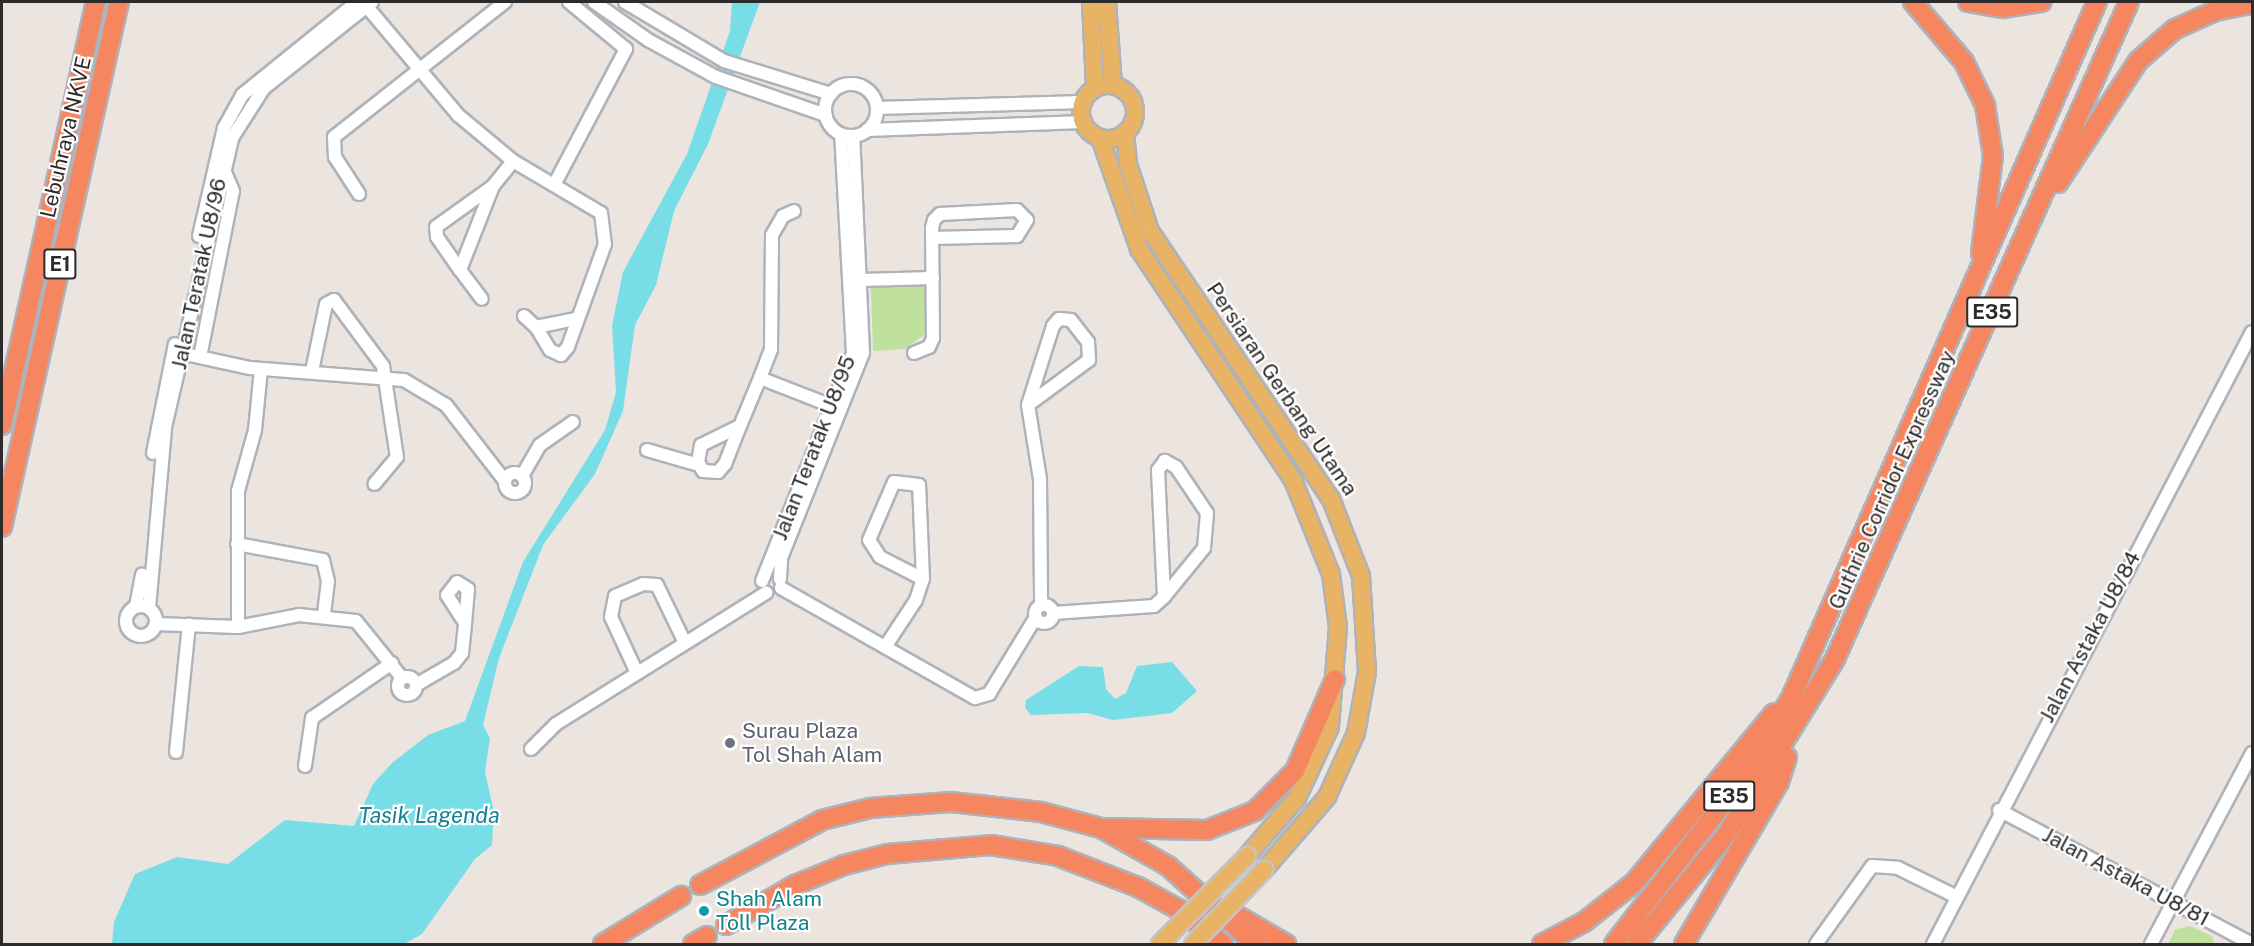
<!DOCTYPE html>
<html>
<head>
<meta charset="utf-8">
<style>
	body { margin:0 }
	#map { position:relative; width:2254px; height:946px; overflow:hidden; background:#ece4de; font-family:"Public Sans",sans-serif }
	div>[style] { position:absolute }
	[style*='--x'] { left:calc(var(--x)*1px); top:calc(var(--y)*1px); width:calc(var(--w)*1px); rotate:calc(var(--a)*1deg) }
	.green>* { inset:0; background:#c0e09e }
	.water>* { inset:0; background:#77dee8 }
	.roads { filter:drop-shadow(2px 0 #aeb3bb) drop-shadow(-2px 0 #aeb3bb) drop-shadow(0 2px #aeb3bb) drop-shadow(0 -2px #aeb3bb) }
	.minor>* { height:12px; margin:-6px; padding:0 6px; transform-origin:6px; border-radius:6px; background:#fff }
	.minor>.ring { margin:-6px; padding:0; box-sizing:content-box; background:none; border:12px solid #fff; border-radius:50% }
	.major>* { height:16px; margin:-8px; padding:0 8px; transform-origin:8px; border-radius:8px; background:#e9b366 }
	.major>.ring { margin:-8px; padding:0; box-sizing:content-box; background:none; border:16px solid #e9b366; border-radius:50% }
	.highway>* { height:18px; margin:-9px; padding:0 9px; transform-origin:9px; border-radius:9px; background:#f58660 }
	.bridges { filter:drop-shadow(2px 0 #c4c4c4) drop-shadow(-2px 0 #c4c4c4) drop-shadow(0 2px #c4c4c4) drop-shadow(0 -2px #c4c4c4) }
	.major-bridge>* { height:16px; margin:-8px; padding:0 8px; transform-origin:8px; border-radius:8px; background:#e9b366 }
	.dots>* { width:16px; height:16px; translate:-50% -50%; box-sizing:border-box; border:3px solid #fff; border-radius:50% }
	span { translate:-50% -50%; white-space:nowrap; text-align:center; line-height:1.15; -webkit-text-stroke:4.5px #fff; paint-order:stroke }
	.shield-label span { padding:2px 4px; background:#fff; border:2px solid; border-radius:4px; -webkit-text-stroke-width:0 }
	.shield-label { font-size:20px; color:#2b2b2b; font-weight:700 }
	.street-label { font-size:21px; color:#2b2b2b }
	.worship-label { font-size:21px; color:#5b616d }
	.left { translate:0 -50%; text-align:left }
	.culture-label { font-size:21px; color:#0d838f }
	.water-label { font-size:22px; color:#158095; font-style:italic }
	.frame { position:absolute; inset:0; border:3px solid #2b2b2b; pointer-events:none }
</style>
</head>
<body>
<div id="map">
	<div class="green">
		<div style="clip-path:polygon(918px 285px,926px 289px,925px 334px,905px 349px,873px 351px,871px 288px)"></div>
		<div style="clip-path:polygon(2190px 926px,2212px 936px,2214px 944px,2168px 944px,2175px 930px)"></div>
	</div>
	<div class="water">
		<div style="clip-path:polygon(732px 2px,760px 2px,708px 144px,674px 211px,656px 285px,635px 325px,623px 411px,595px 474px,543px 545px,499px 658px,483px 725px,490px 738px,485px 772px,494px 812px,492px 845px,475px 859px,422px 934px,404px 944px,112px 944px,114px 922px,135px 874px,177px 857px,228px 864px,285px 820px,354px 826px,373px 784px,392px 763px,428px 735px,465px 721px,523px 562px,605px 430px,616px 392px,612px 326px,623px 272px,687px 154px,730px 31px)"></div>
		<div style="clip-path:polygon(1172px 662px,1197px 691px,1172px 713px,1113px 720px,1087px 713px,1031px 715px,1025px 708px,1026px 700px,1079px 666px,1103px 667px,1106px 689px,1115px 699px,1126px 693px,1137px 666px)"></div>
	</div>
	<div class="roads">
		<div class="minor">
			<div style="--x:363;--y:2;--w:148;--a:49.9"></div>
			<div style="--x:458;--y:115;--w:72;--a:39.9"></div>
			<div style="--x:513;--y:161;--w:102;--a:30.6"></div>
			<div style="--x:601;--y:213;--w:31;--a:83"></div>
			<div style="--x:605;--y:244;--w:109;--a:109.8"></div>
			<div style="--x:568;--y:347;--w:11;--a:131"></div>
			<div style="--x:561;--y:355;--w:12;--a:-156"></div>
			<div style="--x:550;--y:350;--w:27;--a:-121"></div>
			<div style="--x:536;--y:327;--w:41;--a:-11.3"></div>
			<div style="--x:594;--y:2;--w:66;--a:35.1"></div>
			<div style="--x:648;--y:40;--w:77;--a:28.6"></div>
			<div style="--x:716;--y:77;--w:116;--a:19.1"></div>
			<div style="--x:625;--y:2;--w:115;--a:30.8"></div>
			<div style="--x:724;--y:61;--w:112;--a:17.1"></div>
			<div class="ring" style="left:825px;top:84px;width:40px;height:40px"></div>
			<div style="--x:877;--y:108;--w:206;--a:-1.7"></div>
			<div style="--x:867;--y:130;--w:216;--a:-2.1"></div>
			<div style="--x:554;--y:185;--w:154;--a:-62.1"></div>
			<div style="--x:626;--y:49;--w:74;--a:-140.5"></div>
			<div style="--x:493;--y:186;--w:70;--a:144.3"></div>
			<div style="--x:436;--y:227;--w:10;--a:84"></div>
			<div style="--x:437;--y:237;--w:40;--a:55.1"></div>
			<div style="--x:460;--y:270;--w:90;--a:-68.6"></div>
			<div style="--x:493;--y:186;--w:32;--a:-51"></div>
			<div style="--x:359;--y:194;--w:44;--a:-123"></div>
			<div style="--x:335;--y:157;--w:20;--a:-93"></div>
			<div style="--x:334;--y:137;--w:218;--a:-38.3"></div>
			<div style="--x:199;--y:236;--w:111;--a:-77"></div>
			<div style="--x:224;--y:128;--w:38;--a:-61"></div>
			<div style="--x:242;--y:95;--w:148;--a:-39"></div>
			<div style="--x:460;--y:270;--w:36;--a:53"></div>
			<div style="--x:861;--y:280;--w:72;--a:-1.6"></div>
			<div style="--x:524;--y:316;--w:16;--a:43"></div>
			<div style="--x:176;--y:352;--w:76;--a:12.2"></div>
			<div style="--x:250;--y:368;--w:154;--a:4.5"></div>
			<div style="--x:404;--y:380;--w:49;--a:30.8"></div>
			<div style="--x:446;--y:405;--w:96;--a:52.2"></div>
			<div style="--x:914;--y:353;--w:16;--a:-22"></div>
			<div style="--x:929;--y:347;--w:10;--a:-66"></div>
			<div style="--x:933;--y:338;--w:110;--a:-90.5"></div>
			<div style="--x:932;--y:228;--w:8;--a:-76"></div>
			<div style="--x:934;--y:220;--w:8;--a:-45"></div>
			<div style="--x:940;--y:214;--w:77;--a:-3"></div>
			<div style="--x:1017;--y:210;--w:14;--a:45"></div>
			<div style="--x:1027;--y:220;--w:19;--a:122"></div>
			<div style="--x:1017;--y:236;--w:85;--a:178.7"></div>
			<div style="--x:200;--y:357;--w:169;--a:-78.8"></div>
			<div style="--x:233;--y:191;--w:26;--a:-113"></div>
			<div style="--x:312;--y:371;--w:68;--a:-78.2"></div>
			<div style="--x:326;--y:304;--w:9;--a:-27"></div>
			<div style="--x:334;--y:300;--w:82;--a:53.4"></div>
			<div style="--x:383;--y:366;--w:92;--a:81.3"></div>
			<div style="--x:397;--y:457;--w:35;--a:130"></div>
			<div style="--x:760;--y:378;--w:83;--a:21.3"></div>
			<div style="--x:1028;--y:405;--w:76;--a:-36.4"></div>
			<div style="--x:1089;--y:360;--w:18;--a:-93"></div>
			<div style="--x:1088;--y:342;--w:28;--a:-128"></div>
			<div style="--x:1071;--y:320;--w:12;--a:-175"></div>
			<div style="--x:1059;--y:319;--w:9;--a:131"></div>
			<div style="--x:1053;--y:326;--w:83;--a:107.6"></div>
			<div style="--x:1028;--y:405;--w:75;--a:80.8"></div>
			<div style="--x:1040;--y:479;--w:126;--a:89.5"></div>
			<div style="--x:740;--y:426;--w:43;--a:154"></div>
			<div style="--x:701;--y:445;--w:17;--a:100"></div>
			<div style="--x:698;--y:462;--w:10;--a:61"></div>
			<div style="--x:703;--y:471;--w:15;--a:4"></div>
			<div style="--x:718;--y:472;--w:11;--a:-49"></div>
			<div style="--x:725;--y:464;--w:41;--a:-68.5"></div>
			<div style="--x:740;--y:426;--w:52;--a:-67.4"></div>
			<div style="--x:760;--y:378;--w:30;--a:-69"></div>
			<div style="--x:771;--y:350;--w:115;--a:-89.5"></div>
			<div style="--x:772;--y:235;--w:22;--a:-60"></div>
			<div style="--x:783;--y:216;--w:12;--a:-24"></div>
			<div style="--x:647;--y:450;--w:54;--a:16.1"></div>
			<div style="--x:153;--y:453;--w:111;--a:-78.6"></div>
			<div class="ring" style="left:505px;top:473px;width:8px;height:8px"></div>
			<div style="--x:522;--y:476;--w:36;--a:-60"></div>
			<div style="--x:540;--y:445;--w:40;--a:-34.9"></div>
			<div style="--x:237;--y:544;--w:87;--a:10.5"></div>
			<div style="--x:323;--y:560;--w:22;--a:77"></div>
			<div style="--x:328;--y:581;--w:35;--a:97"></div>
			<div style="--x:780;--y:579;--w:21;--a:-87"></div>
			<div style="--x:781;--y:558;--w:221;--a:-68.2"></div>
			<div style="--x:863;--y:353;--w:217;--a:-92.6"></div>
			<div style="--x:762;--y:581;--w:245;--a:-68.2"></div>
			<div style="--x:853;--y:353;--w:219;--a:-93.1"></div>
			<div style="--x:457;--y:582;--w:13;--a:32"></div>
			<div style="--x:468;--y:589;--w:34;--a:95"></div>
			<div style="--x:465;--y:623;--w:33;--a:-123"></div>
			<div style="--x:447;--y:595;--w:16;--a:-52"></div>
			<div style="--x:781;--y:588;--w:223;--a:29.6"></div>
			<div style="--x:975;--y:698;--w:15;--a:-16"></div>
			<div style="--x:989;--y:694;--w:90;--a:-58.6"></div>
			<div class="ring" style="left:1035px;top:605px;width:6px;height:6px"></div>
			<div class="ring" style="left:126px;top:606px;width:18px;height:18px"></div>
			<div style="--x:136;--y:606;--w:32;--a:-79"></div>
			<div style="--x:149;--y:608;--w:182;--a:-84.9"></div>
			<div style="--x:165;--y:427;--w:297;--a:-76.9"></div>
			<div style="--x:232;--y:138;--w:59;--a:-57.4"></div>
			<div style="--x:264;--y:88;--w:138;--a:-38.5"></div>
			<div style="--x:1053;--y:613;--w:101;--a:-4"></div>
			<div style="--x:1154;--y:606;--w:13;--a:-42"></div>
			<div style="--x:1164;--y:597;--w:63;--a:-50.8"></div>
			<div style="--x:1204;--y:548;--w:35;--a:-85"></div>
			<div style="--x:1207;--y:513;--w:55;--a:-124"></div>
			<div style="--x:1176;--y:467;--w:13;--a:-151"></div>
			<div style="--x:1165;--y:461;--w:11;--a:128"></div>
			<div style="--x:1158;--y:470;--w:127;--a:87.3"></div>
			<div style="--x:156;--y:624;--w:82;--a:2.1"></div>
			<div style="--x:238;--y:627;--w:62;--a:-11.1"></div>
			<div style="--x:299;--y:615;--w:57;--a:6"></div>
			<div style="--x:356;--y:621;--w:73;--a:51.1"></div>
			<div style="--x:238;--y:627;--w:136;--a:-90"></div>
			<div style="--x:238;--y:491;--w:63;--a:-74.4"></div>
			<div style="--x:255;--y:430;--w:61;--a:-84.4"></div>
			<div style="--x:885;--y:647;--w:56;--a:-56.6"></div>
			<div style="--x:916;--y:600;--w:22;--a:-72"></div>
			<div style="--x:923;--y:579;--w:94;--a:-92.4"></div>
			<div style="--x:919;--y:485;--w:25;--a:-173"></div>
			<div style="--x:894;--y:482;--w:63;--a:113.3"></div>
			<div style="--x:869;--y:540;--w:20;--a:57"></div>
			<div style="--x:880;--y:557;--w:48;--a:27.1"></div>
			<div style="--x:637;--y:673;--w:62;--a:-114.9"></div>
			<div style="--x:611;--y:617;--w:21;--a:-79"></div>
			<div style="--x:615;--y:596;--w:30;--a:-23"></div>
			<div style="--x:643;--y:584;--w:14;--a:4"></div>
			<div style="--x:657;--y:585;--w:64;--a:64.2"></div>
			<div class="ring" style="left:398px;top:677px;width:6px;height:6px"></div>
			<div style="--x:416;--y:685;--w:44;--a:-30.1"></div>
			<div style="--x:454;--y:663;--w:13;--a:-51"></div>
			<div style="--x:462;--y:653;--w:30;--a:-84"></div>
			<div style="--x:531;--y:749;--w:35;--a:-45"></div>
			<div style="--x:556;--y:724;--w:248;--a:-32"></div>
			<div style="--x:176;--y:752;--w:128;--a:-84.2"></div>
			<div style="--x:305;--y:766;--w:49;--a:-81.7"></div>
			<div style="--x:312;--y:718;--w:97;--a:-34.5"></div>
			<div style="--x:1999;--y:810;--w:286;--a:27.9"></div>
			<div style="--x:1816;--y:944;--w:96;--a:-54.3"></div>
			<div style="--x:1872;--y:866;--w:26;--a:4"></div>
			<div style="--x:1898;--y:868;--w:64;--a:26.2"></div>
			<div style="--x:1933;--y:944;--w:690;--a:-62.47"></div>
			<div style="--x:2151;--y:944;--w:216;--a:-62.1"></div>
		</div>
		<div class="major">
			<div style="--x:1091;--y:2;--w:86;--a:87.3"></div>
			<div style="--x:1107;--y:2;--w:84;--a:85.9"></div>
			<div class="ring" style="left:1081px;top:85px;width:38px;height:38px"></div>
			<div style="--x:1125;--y:134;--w:30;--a:84"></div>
			<div style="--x:1128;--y:164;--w:71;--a:71.8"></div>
			<div style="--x:1150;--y:231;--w:323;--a:56"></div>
			<div style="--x:1331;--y:499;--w:83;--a:68.7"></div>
			<div style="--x:1361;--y:576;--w:96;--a:86.4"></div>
			<div style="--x:1367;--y:672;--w:62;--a:100.2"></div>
			<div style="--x:1356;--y:733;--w:70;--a:114.4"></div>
			<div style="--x:1327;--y:797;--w:96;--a:130.8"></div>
			<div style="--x:1100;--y:138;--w:118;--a:70.6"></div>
			<div style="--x:1139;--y:249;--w:278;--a:56.3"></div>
			<div style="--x:1293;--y:480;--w:101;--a:68"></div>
			<div style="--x:1331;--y:574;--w:53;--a:82.5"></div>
			<div style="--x:1338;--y:627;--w:100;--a:94.6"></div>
			<div style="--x:1330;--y:727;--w:78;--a:114.9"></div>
			<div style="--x:1297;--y:798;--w:77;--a:130.8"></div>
		</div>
		<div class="highway">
			<div style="--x:1913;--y:2;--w:79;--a:49.6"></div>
			<div style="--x:1964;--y:62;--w:48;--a:64"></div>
			<div style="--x:1985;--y:105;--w:52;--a:81.1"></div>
			<div style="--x:1993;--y:156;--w:98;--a:97.1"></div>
			<div style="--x:1968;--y:2;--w:36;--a:10"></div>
			<div style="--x:2003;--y:8;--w:39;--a:-9"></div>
			<div style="--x:2058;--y:183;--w:146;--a:-56.7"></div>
			<div style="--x:2138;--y:61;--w:49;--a:-40.9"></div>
			<div style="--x:2175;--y:29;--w:44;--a:-24.2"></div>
			<div style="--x:2215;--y:11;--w:38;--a:-11"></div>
			<div style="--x:2;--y:425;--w:433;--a:-77.5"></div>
			<div style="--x:2;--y:527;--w:538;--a:-77.44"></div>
			<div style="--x:1103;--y:828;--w:104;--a:1.1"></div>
			<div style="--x:1207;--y:830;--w:52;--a:-21.6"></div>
			<div style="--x:1255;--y:811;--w:57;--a:-45"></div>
			<div style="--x:1295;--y:771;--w:100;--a:-66.5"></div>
			<div style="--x:700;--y:885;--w:138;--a:-28"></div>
			<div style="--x:822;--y:820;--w:49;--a:-14"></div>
			<div style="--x:870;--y:808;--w:81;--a:-4.2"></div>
			<div style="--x:951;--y:802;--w:91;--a:6.3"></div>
			<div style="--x:1041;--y:812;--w:62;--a:14.9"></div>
			<div style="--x:1101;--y:828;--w:77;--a:29.6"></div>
			<div style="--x:1168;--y:866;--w:117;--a:41.9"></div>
			<div style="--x:1238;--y:916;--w:56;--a:30.3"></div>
			<div style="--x:726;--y:925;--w:80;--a:-30.1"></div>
			<div style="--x:795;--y:885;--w:53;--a:-22.2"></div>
			<div style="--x:844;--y:865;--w:44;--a:-14.3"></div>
			<div style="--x:887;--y:854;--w:104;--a:-4.9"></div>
			<div style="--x:991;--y:845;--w:68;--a:9.3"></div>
			<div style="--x:1058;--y:856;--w:86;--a:21.2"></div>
			<div style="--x:1138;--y:887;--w:48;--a:28.7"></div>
			<div style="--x:1180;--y:910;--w:55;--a:38.3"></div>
			<div style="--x:603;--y:944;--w:92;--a:-31.6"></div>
			<div style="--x:693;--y:944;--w:16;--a:-30"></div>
			<div style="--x:1542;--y:944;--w:47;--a:-27.6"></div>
			<div style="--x:1584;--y:922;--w:63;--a:-38"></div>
			<div style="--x:1634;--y:883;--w:220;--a:-50.5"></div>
			<div style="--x:1614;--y:944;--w:187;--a:-52.2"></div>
			<div style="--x:1729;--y:796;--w:116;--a:-57.7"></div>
			<div style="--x:1791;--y:698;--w:760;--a:-66.27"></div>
			<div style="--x:1637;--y:944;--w:141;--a:-50.8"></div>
			<div style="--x:1726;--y:835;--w:205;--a:-58.2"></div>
			<div style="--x:1834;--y:661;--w:722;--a:-65.88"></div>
			<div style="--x:1684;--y:944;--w:188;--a:-59.6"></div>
			<div style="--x:1779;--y:782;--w:26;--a:-72"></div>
		</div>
	</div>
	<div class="bridges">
		<div class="major-bridge">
			<div style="--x:1160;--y:944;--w:124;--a:-45.3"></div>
			<div style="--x:1193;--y:944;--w:103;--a:-46.2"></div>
		</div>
	</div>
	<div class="dots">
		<div style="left:730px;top:743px;background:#6b7280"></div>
		<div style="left:704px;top:911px;background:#0f9aa8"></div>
	</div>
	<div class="shield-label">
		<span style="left:60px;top:264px">E1</span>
		<span style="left:1992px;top:312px">E35</span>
		<span style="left:1729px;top:796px">E35</span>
	</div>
	<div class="street-label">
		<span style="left:66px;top:137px;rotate:-77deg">Lebuhraya NKVE</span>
		<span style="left:199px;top:274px;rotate:-78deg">Jalan Teratak U8/96</span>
		<span style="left:1282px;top:389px;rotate:56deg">Persiaran Gerbang Utama</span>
		<span style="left:814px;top:448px;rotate:-69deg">Jalan Teratak U8/95</span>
		<span style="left:1892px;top:480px;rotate:-66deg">Guthrie Corridor Expressway</span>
		<span style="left:2090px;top:637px;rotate:-62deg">Jalan Astaka U8/84</span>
		<span style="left:2126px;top:877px;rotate:28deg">Jalan Astaka U8/81</span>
	</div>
	<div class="worship-label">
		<span class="left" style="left:742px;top:743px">Surau Plaza<br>Tol Shah Alam</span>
	</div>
	<div class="culture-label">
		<span class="left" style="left:716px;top:911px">Shah Alam<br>Toll Plaza</span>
	</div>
	<div class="water-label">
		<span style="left:429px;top:816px">Tasik Lagenda</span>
	</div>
	<div class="frame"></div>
</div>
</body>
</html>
